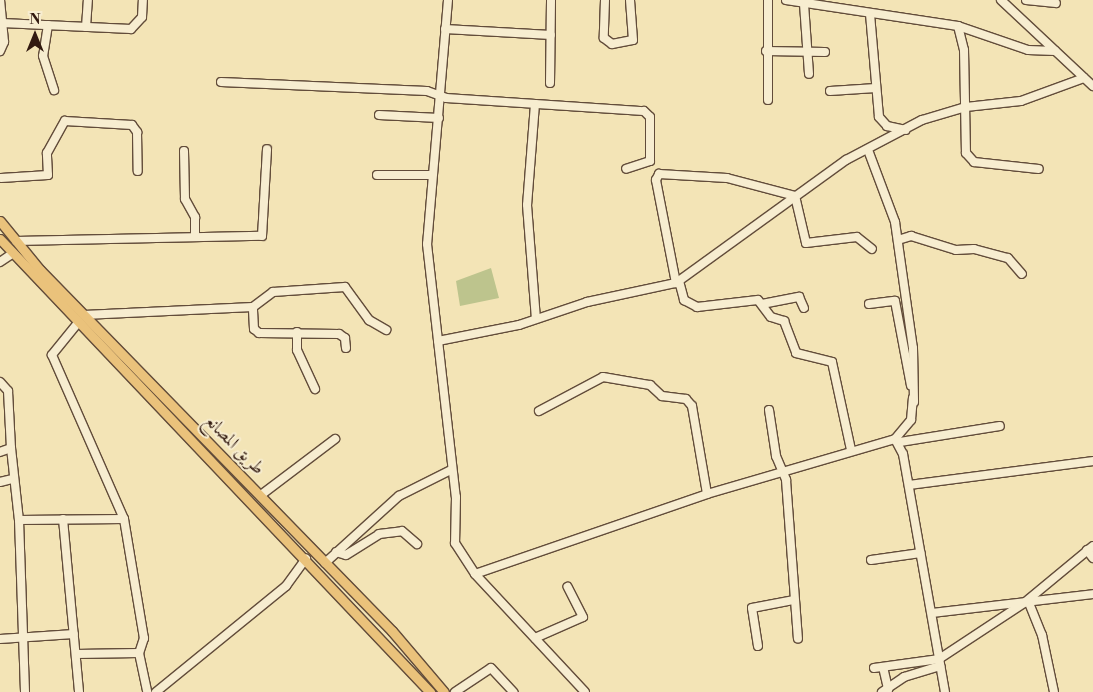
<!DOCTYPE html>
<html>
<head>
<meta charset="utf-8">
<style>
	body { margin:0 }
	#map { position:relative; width:1093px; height:692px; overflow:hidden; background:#f3e4b6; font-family:"Libre Bodoni",Amiri,serif }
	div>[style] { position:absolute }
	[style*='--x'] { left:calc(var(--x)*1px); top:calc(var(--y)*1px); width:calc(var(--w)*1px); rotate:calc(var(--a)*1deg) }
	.green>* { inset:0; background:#bdc48d }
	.roads { filter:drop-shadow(1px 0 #624c3a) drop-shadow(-1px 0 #624c3a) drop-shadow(0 1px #624c3a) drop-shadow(0 -1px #624c3a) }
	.minor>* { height:8px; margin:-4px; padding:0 4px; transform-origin:4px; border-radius:4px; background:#f7edd0 }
	.major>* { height:9px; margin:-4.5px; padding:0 4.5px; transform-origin:4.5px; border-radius:4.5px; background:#eac27b }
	span { translate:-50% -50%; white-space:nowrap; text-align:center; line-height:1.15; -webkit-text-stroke:4px #f7edd0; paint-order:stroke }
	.street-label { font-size:18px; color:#321a10 }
	.north { position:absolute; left:10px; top:10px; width:50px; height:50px; -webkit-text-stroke:4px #f7edd0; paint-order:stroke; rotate:0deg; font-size:14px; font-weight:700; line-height:20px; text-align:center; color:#321a10 }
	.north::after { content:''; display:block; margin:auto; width:18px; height:22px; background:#321a10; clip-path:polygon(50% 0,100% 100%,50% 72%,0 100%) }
</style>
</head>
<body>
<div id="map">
	<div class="green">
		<div style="clip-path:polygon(491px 268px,499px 298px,460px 306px,456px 281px)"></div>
	</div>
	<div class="roads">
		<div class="minor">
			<div style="--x:448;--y:0;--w:245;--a:94.9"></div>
			<div style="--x:427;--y:244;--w:255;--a:83.5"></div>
			<div style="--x:456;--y:497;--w:46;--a:91.2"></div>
			<div style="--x:455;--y:543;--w:37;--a:57"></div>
			<div style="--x:475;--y:574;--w:161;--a:47"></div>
			<div style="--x:605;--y:0;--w:38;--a:92"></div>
			<div style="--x:604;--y:38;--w:10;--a:37"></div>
			<div style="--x:612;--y:44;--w:21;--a:-11"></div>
			<div style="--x:633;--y:40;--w:40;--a:-94.3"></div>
			<div style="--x:768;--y:0;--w:100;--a:90"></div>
			<div style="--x:786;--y:0;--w:174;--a:8.6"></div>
			<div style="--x:958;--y:26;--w:74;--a:18.9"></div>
			<div style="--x:1028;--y:50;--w:27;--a:2"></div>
			<div style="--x:1001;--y:0;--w:126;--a:43.1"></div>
			<div style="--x:1026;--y:0;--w:30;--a:6"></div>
			<div style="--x:804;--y:4;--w:70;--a:85.9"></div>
			<div style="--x:870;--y:14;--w:103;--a:85"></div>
			<div style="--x:879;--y:117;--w:12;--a:48"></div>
			<div style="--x:887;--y:126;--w:19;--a:12"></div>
			<div style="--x:2;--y:23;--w:129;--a:2.7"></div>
			<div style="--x:131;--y:29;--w:16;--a:-47"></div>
			<div style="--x:142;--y:17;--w:17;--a:-87"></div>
			<div style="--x:48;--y:25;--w:31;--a:99"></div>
			<div style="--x:43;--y:56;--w:36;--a:72"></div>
			<div style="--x:958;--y:26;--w:25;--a:76"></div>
			<div style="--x:964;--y:50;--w:103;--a:88.9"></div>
			<div style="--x:966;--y:153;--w:12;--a:48"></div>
			<div style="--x:974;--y:162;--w:65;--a:6.1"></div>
			<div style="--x:86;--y:27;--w:27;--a:-86"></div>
			<div style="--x:445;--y:29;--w:106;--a:3.2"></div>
			<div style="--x:0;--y:51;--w:10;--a:-66"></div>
			<div style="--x:4;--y:42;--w:42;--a:-95.4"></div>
			<div style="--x:766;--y:51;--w:59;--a:1"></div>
			<div style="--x:221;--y:82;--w:206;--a:2.5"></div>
			<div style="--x:427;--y:91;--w:20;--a:20"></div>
			<div style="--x:446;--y:98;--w:198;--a:3.8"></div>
			<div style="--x:644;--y:111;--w:8;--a:45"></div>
			<div style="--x:650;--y:117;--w:44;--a:90"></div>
			<div style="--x:650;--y:161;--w:25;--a:162"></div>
			<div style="--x:550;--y:83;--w:83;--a:-89.3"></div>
			<div style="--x:830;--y:91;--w:46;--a:-3.7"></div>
			<div style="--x:535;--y:104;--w:101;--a:94.5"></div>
			<div style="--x:527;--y:205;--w:114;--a:85.5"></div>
			<div style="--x:379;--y:115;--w:60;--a:2.9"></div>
			<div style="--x:868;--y:150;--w:77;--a:69.4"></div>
			<div style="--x:895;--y:222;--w:127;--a:81.9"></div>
			<div style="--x:913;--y:348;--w:54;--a:88.9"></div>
			<div style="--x:184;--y:151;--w:48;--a:88.8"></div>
			<div style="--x:185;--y:199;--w:21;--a:61"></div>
			<div style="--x:195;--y:217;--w:19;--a:90"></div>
			<div style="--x:377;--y:175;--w:55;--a:0"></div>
			<div style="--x:1;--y:178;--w:47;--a:-3.7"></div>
			<div style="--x:48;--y:175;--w:22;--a:-93"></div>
			<div style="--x:47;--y:153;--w:37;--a:-61"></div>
			<div style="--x:65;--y:121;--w:67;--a:3.4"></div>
			<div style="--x:132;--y:125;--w:9;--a:54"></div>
			<div style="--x:137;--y:132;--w:39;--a:89"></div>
			<div style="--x:898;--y:240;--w:14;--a:-17"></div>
			<div style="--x:911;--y:236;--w:47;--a:17.3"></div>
			<div style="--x:956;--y:250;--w:18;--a:-3"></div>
			<div style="--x:974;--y:249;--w:35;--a:15"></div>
			<div style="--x:1008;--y:258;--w:21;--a:49"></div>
			<div style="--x:16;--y:241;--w:246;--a:-1.2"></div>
			<div style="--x:262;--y:236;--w:87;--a:-86.7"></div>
			<div style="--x:0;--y:262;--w:14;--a:-34"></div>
			<div style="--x:679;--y:281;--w:20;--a:75"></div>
			<div style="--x:684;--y:300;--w:15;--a:28"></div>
			<div style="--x:697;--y:307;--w:61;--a:-6.5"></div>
			<div style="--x:758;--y:300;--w:21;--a:53"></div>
			<div style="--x:771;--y:317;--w:14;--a:17"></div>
			<div style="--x:784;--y:321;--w:34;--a:69"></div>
			<div style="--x:796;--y:353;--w:37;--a:14"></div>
			<div style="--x:832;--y:362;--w:90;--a:77.8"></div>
			<div style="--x:676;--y:283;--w:105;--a:-101"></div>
			<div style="--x:656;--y:180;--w:7;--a:-63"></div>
			<div style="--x:659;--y:174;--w:68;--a:3.4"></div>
			<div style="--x:727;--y:178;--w:70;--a:14.8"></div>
			<div style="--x:795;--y:196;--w:48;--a:76.8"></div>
			<div style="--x:806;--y:243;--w:51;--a:-6.7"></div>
			<div style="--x:857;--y:237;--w:19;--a:39"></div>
			<div style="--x:762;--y:304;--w:38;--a:-11"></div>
			<div style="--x:799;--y:297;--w:12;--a:66"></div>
			<div style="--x:869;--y:304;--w:26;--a:-7"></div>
			<div style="--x:895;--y:301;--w:86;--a:79.3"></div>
			<div style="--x:84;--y:315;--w:169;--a:-2.7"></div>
			<div style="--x:77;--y:324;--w:40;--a:129"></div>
			<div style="--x:52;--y:355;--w:179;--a:66.3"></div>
			<div style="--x:124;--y:519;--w:121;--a:80.5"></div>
			<div style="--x:144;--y:638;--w:16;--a:108"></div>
			<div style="--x:139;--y:653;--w:40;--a:78"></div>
			<div style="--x:297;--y:332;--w:18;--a:90"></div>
			<div style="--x:297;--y:350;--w:43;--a:65.2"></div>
			<div style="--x:438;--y:341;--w:83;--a:-11.2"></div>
			<div style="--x:519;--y:325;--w:72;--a:-18.7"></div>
			<div style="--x:587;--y:302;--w:91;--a:-12.1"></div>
			<div style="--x:676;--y:283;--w:210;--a:-35.9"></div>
			<div style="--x:846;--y:160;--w:86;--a:-27.8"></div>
			<div style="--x:922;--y:120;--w:46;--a:-16.5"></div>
			<div style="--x:966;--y:107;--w:55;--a:-6.2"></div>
			<div style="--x:1021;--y:101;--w:67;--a:-20.1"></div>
			<div style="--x:346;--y:348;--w:10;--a:-96"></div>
			<div style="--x:345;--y:338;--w:7;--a:-146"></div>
			<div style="--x:339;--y:334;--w:80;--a:-179.3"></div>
			<div style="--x:259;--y:333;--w:6;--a:-141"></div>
			<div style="--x:254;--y:329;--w:22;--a:-93"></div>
			<div style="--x:253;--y:307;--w:25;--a:-37"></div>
			<div style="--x:273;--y:292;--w:72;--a:-4"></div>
			<div style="--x:345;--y:287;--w:41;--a:54"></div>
			<div style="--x:369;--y:320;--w:20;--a:30"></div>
			<div style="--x:0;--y:382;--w:12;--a:48"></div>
			<div style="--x:8;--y:391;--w:57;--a:87"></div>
			<div style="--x:11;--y:448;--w:12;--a:160"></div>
			<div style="--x:769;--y:410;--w:47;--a:81.3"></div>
			<div style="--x:776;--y:456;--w:26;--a:67"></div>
			<div style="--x:786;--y:480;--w:159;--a:85.7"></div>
			<div style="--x:539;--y:411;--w:72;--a:-28"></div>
			<div style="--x:603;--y:377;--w:48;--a:9.7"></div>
			<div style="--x:650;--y:385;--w:16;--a:43"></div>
			<div style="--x:662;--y:396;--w:24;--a:7"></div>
			<div style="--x:686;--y:399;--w:9;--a:49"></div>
			<div style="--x:692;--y:406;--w:89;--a:80.3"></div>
			<div style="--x:895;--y:439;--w:25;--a:-50"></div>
			<div style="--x:911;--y:420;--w:22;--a:-85"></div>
			<div style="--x:900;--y:442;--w:101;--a:-9.1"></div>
			<div style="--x:11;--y:448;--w:72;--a:83.7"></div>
			<div style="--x:19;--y:520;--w:172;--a:88"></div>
			<div style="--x:0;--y:482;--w:12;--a:-14"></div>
			<div style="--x:909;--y:485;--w:186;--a:-7.4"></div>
			<div style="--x:261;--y:495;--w:93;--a:-37.1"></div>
			<div style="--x:63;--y:519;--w:174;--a:84.7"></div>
			<div style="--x:19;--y:520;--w:105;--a:-0.5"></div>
			<div style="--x:1087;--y:550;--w:10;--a:53"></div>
			<div style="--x:336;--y:552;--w:10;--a:17"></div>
			<div style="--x:346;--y:555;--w:39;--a:-32"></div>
			<div style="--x:379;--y:534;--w:23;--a:-7"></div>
			<div style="--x:402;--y:531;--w:20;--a:41"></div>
			<div style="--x:871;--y:560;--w:50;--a:-8"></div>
			<div style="--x:325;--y:563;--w:100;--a:-42.2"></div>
			<div style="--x:399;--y:496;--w:58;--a:-26.6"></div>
			<div style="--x:475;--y:574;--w:245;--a:-19"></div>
			<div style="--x:707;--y:494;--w:196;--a:-16.3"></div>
			<div style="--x:895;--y:439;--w:17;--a:62"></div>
			<div style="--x:903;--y:454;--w:242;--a:80"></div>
			<div style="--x:1029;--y:603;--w:35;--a:68"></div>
			<div style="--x:1042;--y:635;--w:58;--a:78.1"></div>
			<div style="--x:932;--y:613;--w:162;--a:-6.7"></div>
			<div style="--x:535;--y:638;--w:52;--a:-23.6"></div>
			<div style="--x:583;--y:617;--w:34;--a:-117"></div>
			<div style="--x:0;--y:639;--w:74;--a:-3.9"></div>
			<div style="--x:758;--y:646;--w:38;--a:-99"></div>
			<div style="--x:752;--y:608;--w:43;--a:-10.8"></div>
			<div style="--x:76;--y:654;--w:63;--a:-0.9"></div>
			<div style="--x:883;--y:667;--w:23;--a:77"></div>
			<div style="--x:874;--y:668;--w:66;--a:-7.9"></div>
			<div style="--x:939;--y:659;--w:102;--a:-33.4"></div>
			<div style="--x:1024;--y:603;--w:89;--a:-39.6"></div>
			<div style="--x:156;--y:692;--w:168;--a:-39.2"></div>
			<div style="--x:286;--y:586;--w:34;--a:-54"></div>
			<div style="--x:455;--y:692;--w:43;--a:-33.7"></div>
			<div style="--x:491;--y:668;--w:33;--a:47"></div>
			<div style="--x:882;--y:692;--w:27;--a:-34"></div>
			<div style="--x:904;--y:677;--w:38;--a:-17"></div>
		</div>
		<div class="major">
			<div style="--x:0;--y:221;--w:63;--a:50.8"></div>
			<div style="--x:40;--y:270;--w:504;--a:45.72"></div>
			<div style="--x:392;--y:631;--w:80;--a:49.6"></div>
			<div style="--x:0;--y:239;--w:625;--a:46.49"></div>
		</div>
	</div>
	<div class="street-label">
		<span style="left:234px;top:445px;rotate:45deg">طريق المصانع</span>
	</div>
	<div class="north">N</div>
</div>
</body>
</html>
